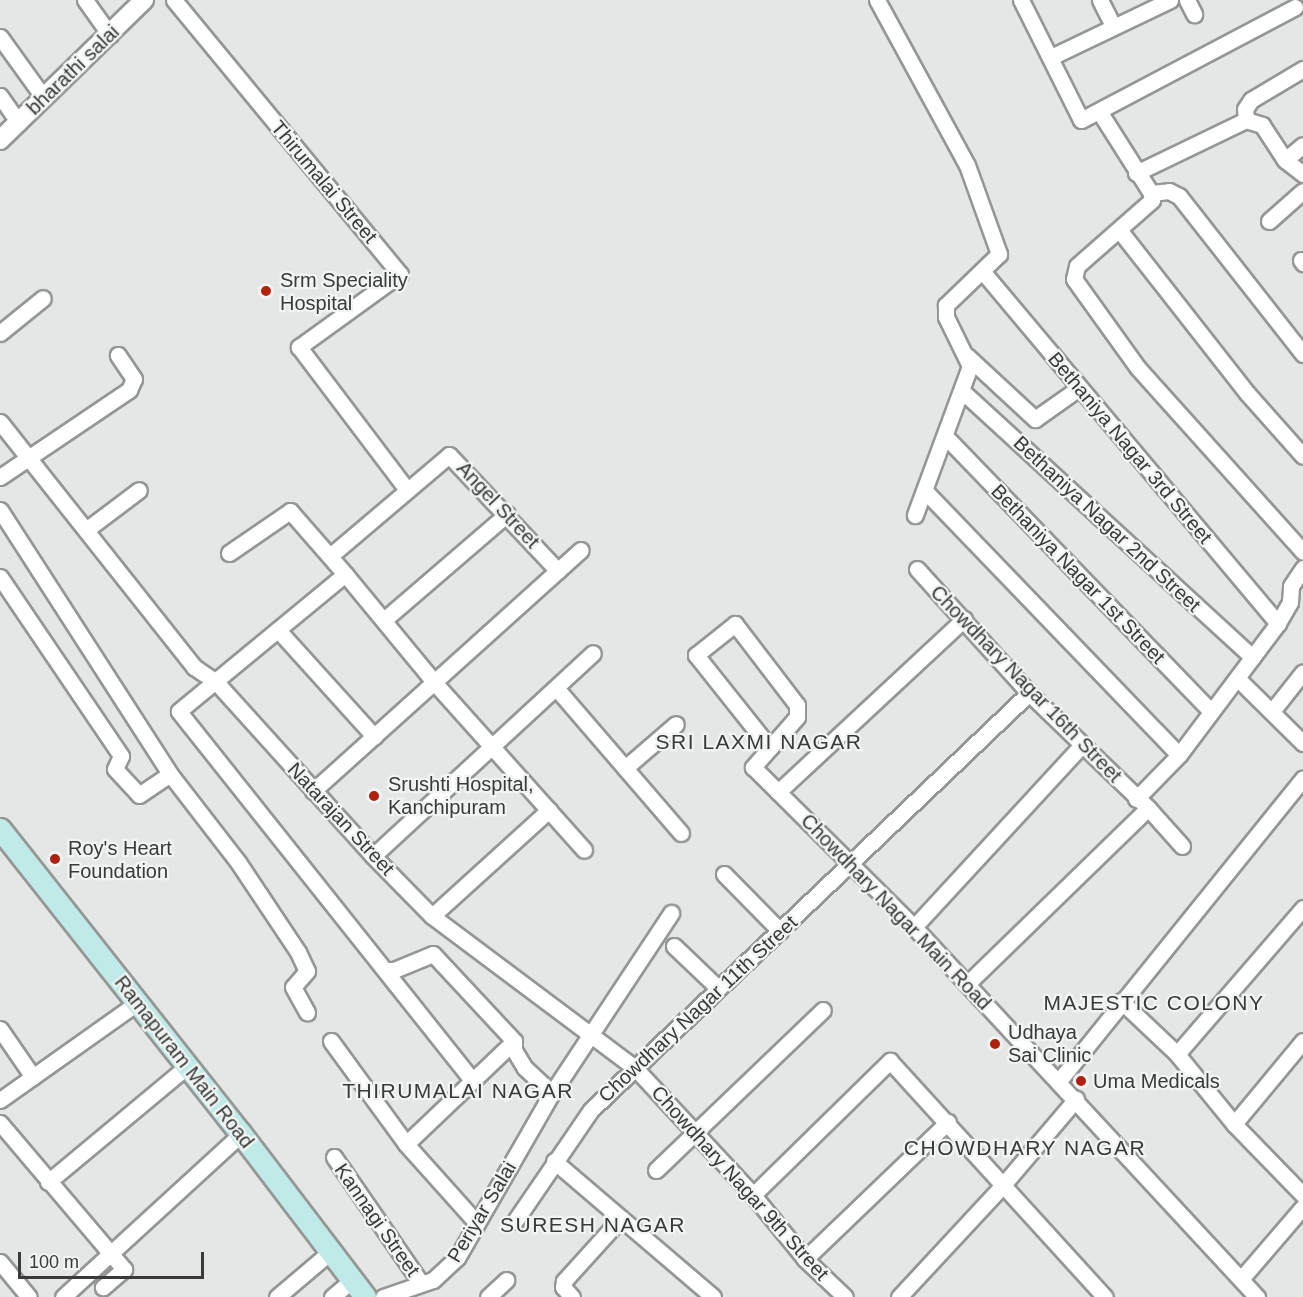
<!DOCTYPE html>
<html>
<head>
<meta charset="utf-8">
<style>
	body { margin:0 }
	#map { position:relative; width:1303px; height:1297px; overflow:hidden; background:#e4e7e5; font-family:Arial,sans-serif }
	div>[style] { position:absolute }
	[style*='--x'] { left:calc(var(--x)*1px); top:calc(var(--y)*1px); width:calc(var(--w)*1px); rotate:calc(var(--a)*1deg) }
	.roads { filter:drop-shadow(2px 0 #949795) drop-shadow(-2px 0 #949795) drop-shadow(0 2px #949795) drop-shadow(0 -2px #949795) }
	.minor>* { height:15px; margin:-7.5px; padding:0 7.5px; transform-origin:7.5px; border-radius:7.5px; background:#fff }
	.tertiary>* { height:18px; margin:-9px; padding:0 9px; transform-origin:9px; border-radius:9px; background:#fff }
	.secondary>* { height:21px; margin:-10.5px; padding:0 10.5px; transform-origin:10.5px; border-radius:10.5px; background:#bfeae8 }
	.dots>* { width:16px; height:16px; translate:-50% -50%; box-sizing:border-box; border:3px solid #f1f4f3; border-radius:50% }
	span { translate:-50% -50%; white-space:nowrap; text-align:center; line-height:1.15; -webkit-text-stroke:4.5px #f1f4f3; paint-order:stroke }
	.street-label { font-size:20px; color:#393a39 }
	.poi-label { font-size:20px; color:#393a39 }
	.left { translate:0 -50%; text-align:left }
	.neighbourhood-label { font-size:21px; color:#393a39; letter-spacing:1.5px }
	.scale { position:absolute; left:18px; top:1252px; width:186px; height:27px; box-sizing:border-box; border:3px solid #393a39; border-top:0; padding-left:8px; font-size:18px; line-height:21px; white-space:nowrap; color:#393a39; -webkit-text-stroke:4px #f1f4f3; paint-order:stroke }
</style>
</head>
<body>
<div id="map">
	<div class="roads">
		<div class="minor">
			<div style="--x:85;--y:0;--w:43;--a:54.5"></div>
			<div style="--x:174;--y:0;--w:355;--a:50.5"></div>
			<div style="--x:400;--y:274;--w:125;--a:144.1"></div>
			<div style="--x:299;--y:347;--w:179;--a:52.9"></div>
			<div style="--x:877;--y:0;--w:188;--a:61.4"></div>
			<div style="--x:967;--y:165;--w:95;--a:70.2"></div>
			<div style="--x:999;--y:254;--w:74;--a:136.1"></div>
			<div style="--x:946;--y:305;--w:12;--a:90"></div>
			<div style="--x:946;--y:317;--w:55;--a:63.9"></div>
			<div style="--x:970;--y:366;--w:159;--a:110.3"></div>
			<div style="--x:1021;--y:0;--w:134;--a:63.4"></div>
			<div style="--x:1081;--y:120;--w:242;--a:-27.8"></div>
			<div style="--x:1100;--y:0;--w:27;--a:63"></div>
			<div style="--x:1187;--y:0;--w:16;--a:63"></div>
			<div style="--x:0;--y:37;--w:75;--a:54.2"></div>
			<div style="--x:1051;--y:57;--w:132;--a:-25.6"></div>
			<div style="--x:0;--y:96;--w:33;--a:55"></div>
			<div style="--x:1099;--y:111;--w:97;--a:57.6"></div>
			<div style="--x:1151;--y:193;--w:7;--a:82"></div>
			<div style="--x:1152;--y:200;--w:100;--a:138.7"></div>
			<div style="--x:1077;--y:266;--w:13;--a:103"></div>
			<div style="--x:1074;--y:279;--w:110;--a:54.3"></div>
			<div style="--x:1138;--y:368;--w:247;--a:48.1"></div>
			<div style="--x:1246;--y:120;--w:11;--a:-95"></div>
			<div style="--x:1245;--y:109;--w:11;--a:-56"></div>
			<div style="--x:1251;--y:100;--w:61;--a:-30.8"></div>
			<div style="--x:1285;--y:160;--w:23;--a:-40"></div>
			<div style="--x:1136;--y:173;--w:122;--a:-25.7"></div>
			<div style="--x:1246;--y:120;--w:17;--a:17"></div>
			<div style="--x:1262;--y:125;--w:42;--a:56.7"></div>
			<div style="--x:1285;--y:160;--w:23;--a:38"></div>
			<div style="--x:1151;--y:193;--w:18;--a:-6"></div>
			<div style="--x:1169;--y:191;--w:11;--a:27"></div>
			<div style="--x:1179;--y:196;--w:201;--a:51.9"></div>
			<div style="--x:1269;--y:221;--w:45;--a:-41.4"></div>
			<div style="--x:1120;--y:231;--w:206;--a:51.9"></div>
			<div style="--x:1247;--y:393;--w:84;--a:48.4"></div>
			<div style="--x:1301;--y:260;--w:4;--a:56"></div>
			<div style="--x:983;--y:272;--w:459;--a:50"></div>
			<div style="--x:0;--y:333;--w:55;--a:-39.1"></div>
			<div style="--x:967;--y:356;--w:93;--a:42.8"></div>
			<div style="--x:1035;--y:419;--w:54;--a:-35.2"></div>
			<div style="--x:962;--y:391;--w:394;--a:42.5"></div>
			<div style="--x:0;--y:422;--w:313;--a:51.6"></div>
			<div style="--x:194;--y:667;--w:27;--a:34"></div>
			<div style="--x:216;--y:682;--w:234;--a:47.9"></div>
			<div style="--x:373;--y:856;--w:84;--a:45.5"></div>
			<div style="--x:432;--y:916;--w:254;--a:36.8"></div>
			<div style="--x:635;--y:1068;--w:173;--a:47.1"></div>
			<div style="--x:753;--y:1195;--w:82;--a:50.9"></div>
			<div style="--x:805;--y:1259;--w:55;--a:43.5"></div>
			<div style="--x:945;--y:436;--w:383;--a:46"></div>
			<div style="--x:0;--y:477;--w:156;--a:-34"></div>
			<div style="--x:129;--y:390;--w:12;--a:-66"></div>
			<div style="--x:134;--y:379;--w:29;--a:-124"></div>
			<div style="--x:925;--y:491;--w:366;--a:46.1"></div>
			<div style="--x:0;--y:510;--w:314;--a:57.2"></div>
			<div style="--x:170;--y:774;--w:111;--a:52.3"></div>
			<div style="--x:238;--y:862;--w:108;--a:56.3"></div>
			<div style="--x:298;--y:952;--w:21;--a:65"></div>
			<div style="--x:307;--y:971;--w:21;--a:131"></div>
			<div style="--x:293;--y:987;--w:29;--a:61"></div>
			<div style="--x:86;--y:530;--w:66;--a:-37"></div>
			<div style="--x:229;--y:553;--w:74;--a:-34.5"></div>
			<div style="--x:290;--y:511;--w:84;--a:48.9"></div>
			<div style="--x:330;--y:556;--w:156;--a:-40.3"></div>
			<div style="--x:449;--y:455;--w:159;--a:46.8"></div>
			<div style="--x:917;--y:569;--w:167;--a:47.9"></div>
			<div style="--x:1029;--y:693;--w:165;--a:44"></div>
			<div style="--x:1148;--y:808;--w:252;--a:135.8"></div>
			<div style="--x:0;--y:577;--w:216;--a:55.9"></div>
			<div style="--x:121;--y:756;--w:14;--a:115"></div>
			<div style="--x:115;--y:769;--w:35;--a:47"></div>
			<div style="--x:139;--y:795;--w:37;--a:-34"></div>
			<div style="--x:385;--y:619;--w:161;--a:-40.7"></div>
			<div style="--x:279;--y:631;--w:142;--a:47.9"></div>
			<div style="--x:1237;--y:678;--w:93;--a:44.6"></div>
			<div style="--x:557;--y:689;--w:190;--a:49.3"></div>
			<div style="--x:1273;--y:710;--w:48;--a:-51.7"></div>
			<div style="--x:770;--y:748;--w:119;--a:-128.5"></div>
			<div style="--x:696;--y:655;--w:50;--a:-38.5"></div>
			<div style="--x:735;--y:624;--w:102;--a:52.6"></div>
			<div style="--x:797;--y:705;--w:12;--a:90"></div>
			<div style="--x:797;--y:717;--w:67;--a:131.3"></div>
			<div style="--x:753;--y:767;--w:227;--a:44.8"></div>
			<div style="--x:914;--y:927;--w:505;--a:47.17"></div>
			<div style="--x:625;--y:768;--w:67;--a:-40.8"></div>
			<div style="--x:313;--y:791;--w:360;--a:-42"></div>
			<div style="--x:778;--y:792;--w:254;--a:-42.9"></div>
			<div style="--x:1136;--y:799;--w:62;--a:-45.7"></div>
			<div style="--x:1179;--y:755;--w:165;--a:-53.1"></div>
			<div style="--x:1278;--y:623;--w:24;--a:-60"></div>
			<div style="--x:1290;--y:602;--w:16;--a:-86"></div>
			<div style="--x:1291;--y:586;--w:22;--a:-56"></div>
			<div style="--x:1148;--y:808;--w:51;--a:48.2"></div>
			<div style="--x:373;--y:856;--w:299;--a:-42.7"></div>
			<div style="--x:724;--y:874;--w:80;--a:45.5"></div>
			<div style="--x:432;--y:916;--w:158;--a:-42.2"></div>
			<div style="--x:914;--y:927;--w:246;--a:-47.3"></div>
			<div style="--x:674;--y:946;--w:61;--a:43.7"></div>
			<div style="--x:385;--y:970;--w:9;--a:0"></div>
			<div style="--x:394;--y:970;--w:42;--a:-22.3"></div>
			<div style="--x:433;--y:954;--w:119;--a:47"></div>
			<div style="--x:514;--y:1041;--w:9;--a:90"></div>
			<div style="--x:514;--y:1050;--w:21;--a:59"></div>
			<div style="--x:525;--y:1068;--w:37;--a:43"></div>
			<div style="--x:1121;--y:1001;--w:77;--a:43.4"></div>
			<div style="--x:1177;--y:1054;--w:90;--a:50.8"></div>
			<div style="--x:1234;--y:1124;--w:99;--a:45.8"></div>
			<div style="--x:0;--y:1029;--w:58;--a:55.5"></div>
			<div style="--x:331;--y:1041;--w:127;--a:53.9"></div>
			<div style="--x:406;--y:1144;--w:106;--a:48.1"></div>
			<div style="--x:1177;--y:1054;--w:193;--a:-49.2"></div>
			<div style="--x:472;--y:1080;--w:471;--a:-128.5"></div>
			<div style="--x:179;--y:711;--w:215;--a:-39.5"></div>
			<div style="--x:345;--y:574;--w:140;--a:50.5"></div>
			<div style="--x:434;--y:682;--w:225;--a:48.2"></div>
			<div style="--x:1058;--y:1082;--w:390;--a:-51.1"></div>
			<div style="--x:0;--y:1100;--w:168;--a:-35.3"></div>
			<div style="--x:0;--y:1123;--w:192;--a:49.7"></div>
			<div style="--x:124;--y:1269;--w:28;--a:139"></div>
			<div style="--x:1234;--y:1124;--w:108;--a:-50.3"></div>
			<div style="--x:406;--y:1144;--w:149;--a:-43.6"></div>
			<div style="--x:334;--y:1157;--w:153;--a:55.4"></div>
			<div style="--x:554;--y:1161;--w:209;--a:40.5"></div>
			<div style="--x:656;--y:1170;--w:231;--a:-43.8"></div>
			<div style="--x:48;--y:1182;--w:181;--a:-39.8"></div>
			<div style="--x:753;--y:1195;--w:192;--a:-44.4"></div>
			<div style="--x:890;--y:1061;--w:319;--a:47.7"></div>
			<div style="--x:515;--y:1221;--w:135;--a:-55.6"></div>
			<div style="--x:591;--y:1110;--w:605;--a:-43.59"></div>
			<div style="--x:805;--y:1259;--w:198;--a:-43.8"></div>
			<div style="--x:0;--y:1262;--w:45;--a:50.4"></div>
			<div style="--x:1241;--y:1279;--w:95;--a:-49.3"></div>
			<div style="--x:63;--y:1297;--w:241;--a:-42.5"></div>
			<div style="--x:277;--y:1297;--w:70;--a:-40.3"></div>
			<div style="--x:332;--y:1297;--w:26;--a:-40"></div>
			<div style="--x:383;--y:1297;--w:53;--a:-18.8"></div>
			<div style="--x:433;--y:1280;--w:33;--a:-43"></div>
			<div style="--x:457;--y:1258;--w:190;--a:-60.1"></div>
			<div style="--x:552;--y:1093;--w:216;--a:-56.5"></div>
			<div style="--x:488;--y:1297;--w:25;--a:-43"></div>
			<div style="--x:572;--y:1297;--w:13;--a:-132"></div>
			<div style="--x:563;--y:1287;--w:6;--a:-81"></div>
			<div style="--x:564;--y:1281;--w:84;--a:-47.9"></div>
			<div style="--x:899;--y:1297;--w:153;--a:-47.1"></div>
			<div style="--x:1003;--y:1185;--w:113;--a:-49.7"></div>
		</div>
		<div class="tertiary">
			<div style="--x:0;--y:140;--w:201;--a:-44.2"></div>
		</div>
		<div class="secondary">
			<div style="--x:0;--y:829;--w:389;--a:51.7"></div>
			<div style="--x:241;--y:1134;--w:205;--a:52.7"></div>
		</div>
	</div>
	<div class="dots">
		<div style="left:266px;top:291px;background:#b0220e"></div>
		<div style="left:374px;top:796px;background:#b0220e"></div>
		<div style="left:55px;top:859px;background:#b0220e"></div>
		<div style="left:995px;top:1044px;background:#b0220e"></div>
		<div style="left:1081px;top:1081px;background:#b0220e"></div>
	</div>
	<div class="street-label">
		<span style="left:73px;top:70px;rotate:-44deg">bharathi salai</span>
		<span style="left:324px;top:182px;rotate:50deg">Thirumalai Street</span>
		<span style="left:1130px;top:448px;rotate:50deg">Bethaniya Nagar 3rd Street</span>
		<span style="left:498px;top:505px;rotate:47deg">Angel Street</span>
		<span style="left:1107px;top:524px;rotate:43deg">Bethaniya Nagar 2nd Street</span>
		<span style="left:1078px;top:574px;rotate:46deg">Bethaniya Nagar 1st Street</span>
		<span style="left:1026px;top:684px;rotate:46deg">Chowdhary Nagar 16th Street</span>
		<span style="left:341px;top:819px;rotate:47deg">Natarajan Street</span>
		<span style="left:896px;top:912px;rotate:46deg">Chowdhary Nagar Main Road</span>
		<span style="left:698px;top:1009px;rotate:-43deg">Chowdhary Nagar 11th Street</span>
		<span style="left:184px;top:1062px;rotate:52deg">Ramapuram Main Road</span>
		<span style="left:740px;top:1183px;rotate:48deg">Chowdhary Nagar 9th Street</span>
		<span style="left:482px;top:1212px;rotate:-59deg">Periyar Salai</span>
		<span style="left:377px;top:1220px;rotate:55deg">Kannagi Street</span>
	</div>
	<div class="poi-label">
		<span class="left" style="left:280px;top:292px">Srm Speciality<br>Hospital</span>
		<span class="left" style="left:388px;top:796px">Srushti Hospital,<br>Kanchipuram</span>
		<span class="left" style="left:68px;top:860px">Roy's Heart<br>Foundation</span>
		<span class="left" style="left:1008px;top:1044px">Udhaya<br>Sai Clinic</span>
		<span class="left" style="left:1093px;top:1081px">Uma Medicals</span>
	</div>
	<div class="neighbourhood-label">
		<span style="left:759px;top:742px">SRI LAXMI NAGAR</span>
		<span style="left:1154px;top:1003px">MAJESTIC COLONY</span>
		<span style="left:458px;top:1091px">THIRUMALAI NAGAR</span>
		<span style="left:1025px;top:1148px">CHOWDHARY NAGAR</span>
		<span style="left:593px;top:1225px">SURESH NAGAR</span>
	</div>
	<div class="scale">100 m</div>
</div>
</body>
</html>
